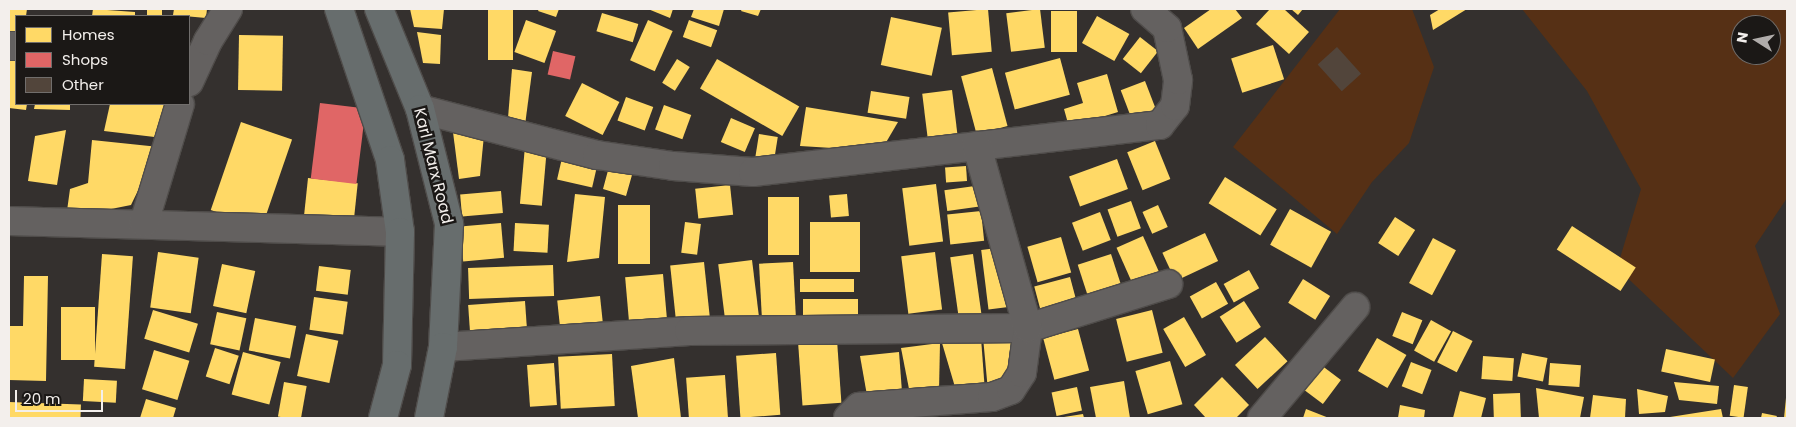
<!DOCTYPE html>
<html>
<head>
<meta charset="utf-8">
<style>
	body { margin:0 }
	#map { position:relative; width:1796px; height:427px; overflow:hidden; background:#34302e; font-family:Poppins,sans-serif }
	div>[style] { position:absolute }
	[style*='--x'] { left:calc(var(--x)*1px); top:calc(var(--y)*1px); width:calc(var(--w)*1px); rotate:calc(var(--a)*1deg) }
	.green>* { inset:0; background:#563015 }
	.homes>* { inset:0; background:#ffd966; transform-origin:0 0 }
	.shops>* { inset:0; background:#e06666; transform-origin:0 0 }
	.building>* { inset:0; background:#52453b; transform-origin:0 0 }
	.roads { filter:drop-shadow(1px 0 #4f4c4a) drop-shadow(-1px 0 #4f4c4a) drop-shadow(0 1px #4f4c4a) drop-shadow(0 -1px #4f4c4a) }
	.minor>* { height:28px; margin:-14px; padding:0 14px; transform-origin:14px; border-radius:14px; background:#646160 }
	.major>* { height:28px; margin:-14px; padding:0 14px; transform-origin:14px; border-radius:14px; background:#676d6d }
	span { translate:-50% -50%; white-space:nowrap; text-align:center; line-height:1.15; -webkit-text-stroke:5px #1b1816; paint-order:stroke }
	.street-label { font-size:16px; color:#f3efec }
	.frame { position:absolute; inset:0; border:10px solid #f3efec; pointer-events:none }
	.legend { position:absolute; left:15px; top:15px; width:175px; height:90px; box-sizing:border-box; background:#1b1816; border:1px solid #716e6c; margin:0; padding:6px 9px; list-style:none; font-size:15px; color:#f3efec }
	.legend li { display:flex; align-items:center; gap:10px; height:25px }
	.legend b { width:25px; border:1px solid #716e6c }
	.north { position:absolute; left:1731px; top:15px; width:50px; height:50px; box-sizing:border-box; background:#1b1816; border:1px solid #716e6c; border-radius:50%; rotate:280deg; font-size:14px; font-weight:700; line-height:20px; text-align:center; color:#f3efec }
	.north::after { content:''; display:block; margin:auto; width:18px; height:22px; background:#b0acaa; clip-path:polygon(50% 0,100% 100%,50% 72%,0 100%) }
	.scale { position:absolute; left:15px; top:390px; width:88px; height:22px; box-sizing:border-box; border:2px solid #f3efec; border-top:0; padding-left:6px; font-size:15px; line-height:18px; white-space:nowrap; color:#f3efec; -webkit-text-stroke:4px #1b1816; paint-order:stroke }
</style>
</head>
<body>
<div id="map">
	<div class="green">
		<div style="clip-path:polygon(1340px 9px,1412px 9px,1434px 67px,1409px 143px,1372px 182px,1337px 234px,1233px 147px)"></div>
		<div style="clip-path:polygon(evenodd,1522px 9px,1787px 9px,1787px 198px,1755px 246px,1780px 314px,1733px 378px,1617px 268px,1641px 189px,1587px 91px,1522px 9px,1741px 25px,1771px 25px,1771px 55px,1741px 55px,1741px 25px)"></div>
	</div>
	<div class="homes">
		<div style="clip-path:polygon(9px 9px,27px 9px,26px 16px,16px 16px,16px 37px,9px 36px)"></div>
		<div style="clip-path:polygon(93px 9px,135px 12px,135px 16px,92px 16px)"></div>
		<div style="left:147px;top:9px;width:15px;height:7px"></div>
		<div style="clip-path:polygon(174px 9px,207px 9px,206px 18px,173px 15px)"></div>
		<div style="clip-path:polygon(410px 9px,444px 9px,442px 29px,414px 27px)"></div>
		<div style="left:488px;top:9px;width:25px;height:51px"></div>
		<div style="clip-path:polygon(539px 9px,559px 9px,556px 17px,538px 11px)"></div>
		<div style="clip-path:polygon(648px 9px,673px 9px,670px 18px)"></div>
		<div style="clip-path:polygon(694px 9px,724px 9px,719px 26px,691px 17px)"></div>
		<div style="clip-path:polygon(742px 9px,761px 9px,758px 16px,741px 11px)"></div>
		<div style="left:988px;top:9px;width:43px;height:40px;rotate:85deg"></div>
		<div style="left:1040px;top:9px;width:39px;height:34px;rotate:83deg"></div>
		<div style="clip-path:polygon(1211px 9px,1235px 9px,1242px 18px,1198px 49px,1184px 28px)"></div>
		<div style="clip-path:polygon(1270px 9px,1284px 9px,1309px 32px,1289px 54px,1256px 24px)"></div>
		<div style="clip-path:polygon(1291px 9px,1303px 9px,1298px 15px)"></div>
		<div style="clip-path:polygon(1440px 9px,1467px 9px,1433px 30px,1430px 15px)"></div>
		<div style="left:1051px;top:11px;width:26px;height:41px"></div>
		<div style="left:602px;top:13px;width:38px;height:19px;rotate:17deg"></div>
		<div style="left:1097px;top:16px;width:37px;height:31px;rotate:29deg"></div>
		<div style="left:891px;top:17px;width:52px;height:49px;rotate:12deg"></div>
		<div style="left:526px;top:20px;width:32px;height:34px;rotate:20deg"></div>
		<div style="left:648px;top:20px;width:27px;height:44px;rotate:24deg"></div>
		<div style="left:689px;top:20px;width:30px;height:18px;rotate:20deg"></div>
		<div style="clip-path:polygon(417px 32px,441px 35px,440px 64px,423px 63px)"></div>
		<div style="left:239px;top:35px;width:44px;height:55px;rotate:1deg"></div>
		<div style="left:1140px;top:37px;width:23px;height:28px;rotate:38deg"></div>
		<div style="left:1273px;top:45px;width:36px;height:44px;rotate:72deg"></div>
		<div style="clip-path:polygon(9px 57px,16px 58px,16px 104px,27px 104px,26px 110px,9px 108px)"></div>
		<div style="left:1060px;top:58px;width:38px;height:57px;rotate:75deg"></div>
		<div style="left:677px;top:59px;width:15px;height:28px;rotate:32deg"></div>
		<div style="left:717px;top:59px;width:95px;height:34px;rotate:30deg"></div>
		<div style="left:992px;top:68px;width:60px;height:32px;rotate:75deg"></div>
		<div style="clip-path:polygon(512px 69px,532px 72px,525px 125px,508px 118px)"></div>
		<div style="clip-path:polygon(1107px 74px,1118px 112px,1069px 127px,1064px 109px,1083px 103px,1077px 83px)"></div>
		<div style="left:1145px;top:81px;width:40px;height:26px;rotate:69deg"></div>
		<div style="left:582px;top:83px;width:42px;height:37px;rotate:27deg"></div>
		<div style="left:952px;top:90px;width:48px;height:30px;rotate:83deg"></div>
		<div style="left:871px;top:91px;width:39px;height:22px;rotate:9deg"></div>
		<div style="left:626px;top:97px;width:29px;height:25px;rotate:20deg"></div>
		<div style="clip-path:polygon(35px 104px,70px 104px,70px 110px,34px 109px)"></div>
		<div style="clip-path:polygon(110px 104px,171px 104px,163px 138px,104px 131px)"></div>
		<div style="left:664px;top:105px;width:29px;height:26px;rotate:20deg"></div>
		<div style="clip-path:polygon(806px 107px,898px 122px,881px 151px,800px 146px)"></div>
		<div style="left:731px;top:118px;width:26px;height:26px;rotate:23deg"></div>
		<div style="left:241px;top:122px;width:54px;height:93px;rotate:19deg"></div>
		<div style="clip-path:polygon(66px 130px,57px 185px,28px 181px,35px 136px)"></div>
		<div style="clip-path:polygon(453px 132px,484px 135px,480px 176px,459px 179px)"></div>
		<div style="left:759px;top:134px;width:19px;height:28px;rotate:9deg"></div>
		<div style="clip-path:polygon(92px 140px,159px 147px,131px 205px,66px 218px,70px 189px,88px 183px)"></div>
		<div style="left:1155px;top:141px;width:41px;height:30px;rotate:68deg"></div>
		<div style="left:525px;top:146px;width:22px;height:58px;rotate:5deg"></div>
		<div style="left:562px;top:158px;width:36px;height:22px;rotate:13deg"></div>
		<div style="left:1117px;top:159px;width:32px;height:51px;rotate:70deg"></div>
		<div style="clip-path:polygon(610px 163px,618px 171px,632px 175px,626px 196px,603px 189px)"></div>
		<div style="left:966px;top:166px;width:15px;height:21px;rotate:86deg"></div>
		<div style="left:1225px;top:177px;width:61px;height:31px;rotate:32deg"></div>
		<div style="left:308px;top:178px;width:50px;height:41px;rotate:6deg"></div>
		<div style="left:936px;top:184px;width:58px;height:34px;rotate:83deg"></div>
		<div style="left:730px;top:185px;width:30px;height:35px;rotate:84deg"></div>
		<div style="left:982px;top:185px;width:21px;height:38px;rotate:82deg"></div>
		<div style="left:501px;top:191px;width:22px;height:41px;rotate:85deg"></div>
		<div style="clip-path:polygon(575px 194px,605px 197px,599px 258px,567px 262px)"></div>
		<div style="left:847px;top:194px;width:22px;height:18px;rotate:85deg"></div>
		<div style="left:768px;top:197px;width:31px;height:58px"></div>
		<div style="left:1131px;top:201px;width:29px;height:25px;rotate:70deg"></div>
		<div style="left:618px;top:205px;width:32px;height:59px"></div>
		<div style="left:1158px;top:205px;width:24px;height:17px;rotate:66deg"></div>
		<div style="left:1290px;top:209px;width:47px;height:41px;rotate:29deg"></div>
		<div style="left:981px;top:211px;width:30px;height:34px;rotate:84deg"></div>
		<div style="left:1100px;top:212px;width:30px;height:30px;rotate:69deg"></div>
		<div style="left:1395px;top:217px;width:24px;height:31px;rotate:33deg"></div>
		<div style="left:685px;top:222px;width:16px;height:31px;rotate:7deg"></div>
		<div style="left:860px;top:222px;width:50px;height:50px;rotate:90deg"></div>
		<div style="left:501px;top:223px;width:35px;height:41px;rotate:85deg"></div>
		<div style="left:515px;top:223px;width:34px;height:28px;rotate:3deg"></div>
		<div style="left:1572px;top:226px;width:76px;height:28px;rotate:33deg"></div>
		<div style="left:1205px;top:233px;width:31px;height:47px;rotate:65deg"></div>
		<div style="left:1143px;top:236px;width:43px;height:29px;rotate:66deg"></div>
		<div style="left:1061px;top:237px;width:37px;height:35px;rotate:74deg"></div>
		<div style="left:1433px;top:238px;width:26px;height:51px;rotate:28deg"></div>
		<div style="left:1005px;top:247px;width:60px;height:24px;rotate:83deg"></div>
		<div style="left:158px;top:252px;width:41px;height:56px;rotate:8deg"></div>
		<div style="left:935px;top:252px;width:58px;height:34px;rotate:83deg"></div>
		<div style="left:102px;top:254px;width:31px;height:113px;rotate:4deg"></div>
		<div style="left:973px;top:254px;width:61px;height:23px;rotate:82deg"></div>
		<div style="left:1111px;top:254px;width:42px;height:35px;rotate:72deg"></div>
		<div style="left:752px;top:260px;width:58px;height:34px;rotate:83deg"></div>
		<div style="left:704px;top:262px;width:58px;height:34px;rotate:84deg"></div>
		<div style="left:793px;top:262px;width:58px;height:34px;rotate:87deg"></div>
		<div style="left:222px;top:264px;width:34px;height:43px;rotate:12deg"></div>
		<div style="left:553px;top:265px;width:31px;height:85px;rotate:88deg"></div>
		<div style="left:319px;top:266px;width:32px;height:25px;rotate:7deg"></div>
		<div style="left:1249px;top:270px;width:21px;height:29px;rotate:61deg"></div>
		<div style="left:663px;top:274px;width:48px;height:38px;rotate:85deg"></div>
		<div style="clip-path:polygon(24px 276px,48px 276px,46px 381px,9px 380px,9px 326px,23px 326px)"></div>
		<div style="left:1070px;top:277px;width:31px;height:37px;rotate:75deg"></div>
		<div style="left:800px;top:279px;width:54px;height:13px"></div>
		<div style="left:1303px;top:279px;width:32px;height:28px;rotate:32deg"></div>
		<div style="left:1216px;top:282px;width:25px;height:30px;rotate:61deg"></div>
		<div style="left:600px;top:296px;width:28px;height:43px;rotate:84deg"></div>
		<div style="left:314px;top:297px;width:34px;height:33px;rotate:8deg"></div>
		<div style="left:803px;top:299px;width:55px;height:21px"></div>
		<div style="left:525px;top:301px;width:31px;height:57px;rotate:86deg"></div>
		<div style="left:1244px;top:301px;width:31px;height:29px;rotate:57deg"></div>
		<div style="left:95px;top:307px;width:53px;height:34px;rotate:90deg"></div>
		<div style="left:153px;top:310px;width:47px;height:30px;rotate:17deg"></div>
		<div style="left:1152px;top:310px;width:44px;height:37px;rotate:76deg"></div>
		<div style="left:217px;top:312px;width:30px;height:33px;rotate:12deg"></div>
		<div style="left:1402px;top:312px;width:22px;height:26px;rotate:22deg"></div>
		<div style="left:1184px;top:317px;width:44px;height:24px;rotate:60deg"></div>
		<div style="left:255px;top:318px;width:42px;height:33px;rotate:11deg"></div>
		<div style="left:1431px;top:320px;width:23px;height:35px;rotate:29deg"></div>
		<div style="left:1078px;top:329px;width:43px;height:36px;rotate:75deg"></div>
		<div style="left:1453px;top:331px;width:22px;height:35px;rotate:27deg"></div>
		<div style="clip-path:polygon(1022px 333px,1013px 372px,988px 391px,983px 337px)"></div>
		<div style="left:306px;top:334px;width:33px;height:43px;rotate:12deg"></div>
		<div style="left:1265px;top:337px;width:33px;height:41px;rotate:47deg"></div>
		<div style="clip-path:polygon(981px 338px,985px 392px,955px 387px,942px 343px)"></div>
		<div style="left:1377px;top:338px;width:34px;height:38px;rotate:30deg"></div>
		<div style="left:837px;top:340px;width:63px;height:39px;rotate:86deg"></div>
		<div style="clip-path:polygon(940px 343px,939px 391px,910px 394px,901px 348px)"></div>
		<div style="left:215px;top:348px;width:25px;height:30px;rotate:18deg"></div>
		<div style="left:1666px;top:349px;width:50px;height:23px;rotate:12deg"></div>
		<div style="left:154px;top:350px;width:37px;height:41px;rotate:17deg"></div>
		<div style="left:243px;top:352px;width:39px;height:44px;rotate:15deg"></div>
		<div style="clip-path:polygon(899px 352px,902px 392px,868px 401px,860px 356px)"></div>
		<div style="left:776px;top:353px;width:62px;height:40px;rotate:86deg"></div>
		<div style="left:1522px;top:353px;width:26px;height:24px;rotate:11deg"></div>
		<div style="left:612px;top:354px;width:52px;height:54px;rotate:87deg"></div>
		<div style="left:1483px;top:356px;width:31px;height:23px;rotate:4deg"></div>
		<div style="clip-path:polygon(674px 358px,681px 418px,638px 418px,631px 366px)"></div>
		<div style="left:1170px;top:361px;width:45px;height:36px;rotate:74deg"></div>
		<div style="left:1411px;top:362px;width:22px;height:26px;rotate:21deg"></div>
		<div style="left:554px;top:363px;width:42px;height:27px;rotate:86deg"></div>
		<div style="left:1550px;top:363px;width:31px;height:22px;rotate:4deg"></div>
		<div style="left:1321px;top:365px;width:25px;height:30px;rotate:37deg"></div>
		<div style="left:725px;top:375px;width:43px;height:39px;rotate:86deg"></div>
		<div style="clip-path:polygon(1222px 377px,1249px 405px,1236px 418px,1206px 418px,1194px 405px)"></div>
		<div style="left:84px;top:379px;width:33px;height:22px;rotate:3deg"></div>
		<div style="clip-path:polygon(1124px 381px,1130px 418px,1096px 418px,1090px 387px)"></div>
		<div style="left:284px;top:382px;width:23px;height:35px;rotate:10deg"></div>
		<div style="clip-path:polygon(1674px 382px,1719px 386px,1717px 404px,1679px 400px)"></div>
		<div style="left:1734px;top:385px;width:14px;height:31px;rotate:8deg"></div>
		<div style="left:1077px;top:387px;width:24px;height:26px;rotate:78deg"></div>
		<div style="clip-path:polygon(1536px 388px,1584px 397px,1580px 418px,1539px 418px)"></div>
		<div style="clip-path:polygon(1637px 389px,1668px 396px,1665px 412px,1639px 414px)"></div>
		<div style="clip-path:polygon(1460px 391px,1486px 398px,1481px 418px,1453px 418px)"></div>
		<div style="left:1520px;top:393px;width:25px;height:27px;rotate:88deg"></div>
		<div style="clip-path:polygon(1593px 395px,1626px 399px,1625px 418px,1590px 418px)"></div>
		<div style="clip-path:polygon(1786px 398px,1787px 418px,1784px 418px)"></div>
		<div style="clip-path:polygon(146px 399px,176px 408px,173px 418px,140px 418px)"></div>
		<div style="left:9px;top:402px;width:72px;height:16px;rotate:2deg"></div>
		<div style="clip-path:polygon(1400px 405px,1425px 410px,1424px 418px,1398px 418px)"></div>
		<div style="clip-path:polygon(1306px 409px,1329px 418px,1303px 418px)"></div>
		<div style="clip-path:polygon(1721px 409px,1723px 418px,1670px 418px,1670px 417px)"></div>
		<div style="clip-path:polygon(1762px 413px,1777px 416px,1776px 418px,1761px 418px)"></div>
		<div style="clip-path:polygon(1083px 414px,1084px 418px,1064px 418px,1064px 417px)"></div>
	</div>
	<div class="shops">
		<div style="left:553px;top:51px;width:23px;height:24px;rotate:13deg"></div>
		<div style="left:320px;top:103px;width:46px;height:76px;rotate:7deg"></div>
	</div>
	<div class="building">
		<div style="left:1337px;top:47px;width:36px;height:26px;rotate:48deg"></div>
	</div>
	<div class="roads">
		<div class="minor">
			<div style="--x:9;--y:46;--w:7;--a:0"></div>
			<div style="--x:189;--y:82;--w:45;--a:-65.1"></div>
			<div style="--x:208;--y:41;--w:38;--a:-58"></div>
			<div style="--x:420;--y:109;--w:183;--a:14.6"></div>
			<div style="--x:597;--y:155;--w:77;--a:8.2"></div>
			<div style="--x:673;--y:166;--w:80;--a:4.3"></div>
			<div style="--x:753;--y:172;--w:410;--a:-6.6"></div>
			<div style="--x:1160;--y:125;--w:24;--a:-52"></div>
			<div style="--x:1175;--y:106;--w:26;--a:-83"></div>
			<div style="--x:1178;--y:80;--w:53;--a:-101.9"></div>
			<div style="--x:1167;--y:28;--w:29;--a:-139"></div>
			<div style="--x:9;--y:221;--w:391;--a:1.6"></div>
			<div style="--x:144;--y:223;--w:124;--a:-73.2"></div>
			<div style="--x:443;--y:347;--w:247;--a:-3.7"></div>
			<div style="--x:689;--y:331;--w:339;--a:-0.5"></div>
			<div style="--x:1028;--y:328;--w:147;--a:-17.4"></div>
			<div style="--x:848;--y:418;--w:16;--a:-45"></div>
			<div style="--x:859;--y:407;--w:133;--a:-4.3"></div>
			<div style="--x:992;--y:397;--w:20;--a:-20"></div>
			<div style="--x:1011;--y:390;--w:20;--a:-57"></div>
			<div style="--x:1022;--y:373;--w:45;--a:-82.4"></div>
			<div style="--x:1028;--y:328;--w:189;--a:-105.7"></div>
			<div style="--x:1262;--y:418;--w:145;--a:-50"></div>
		</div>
		<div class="major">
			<div style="--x:339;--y:9;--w:159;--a:71.3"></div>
			<div style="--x:390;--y:160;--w:73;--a:82.1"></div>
			<div style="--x:400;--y:232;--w:133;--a:91.3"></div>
			<div style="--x:397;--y:365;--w:55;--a:104.8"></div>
			<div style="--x:379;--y:9;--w:108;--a:67.7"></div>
			<div style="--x:420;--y:109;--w:119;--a:75.8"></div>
			<div style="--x:449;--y:224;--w:123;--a:92.8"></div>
			<div style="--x:443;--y:347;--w:72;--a:101.2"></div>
		</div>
	</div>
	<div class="street-label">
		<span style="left:433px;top:166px;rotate:76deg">Karl Marx Road</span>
	</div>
	<div class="frame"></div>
	<ul class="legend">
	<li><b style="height:14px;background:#ffd966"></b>Homes</li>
	<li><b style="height:14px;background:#e06666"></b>Shops</li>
	<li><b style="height:14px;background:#52453b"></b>Other</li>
	</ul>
	<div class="north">N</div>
	<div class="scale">20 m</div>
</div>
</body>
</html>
